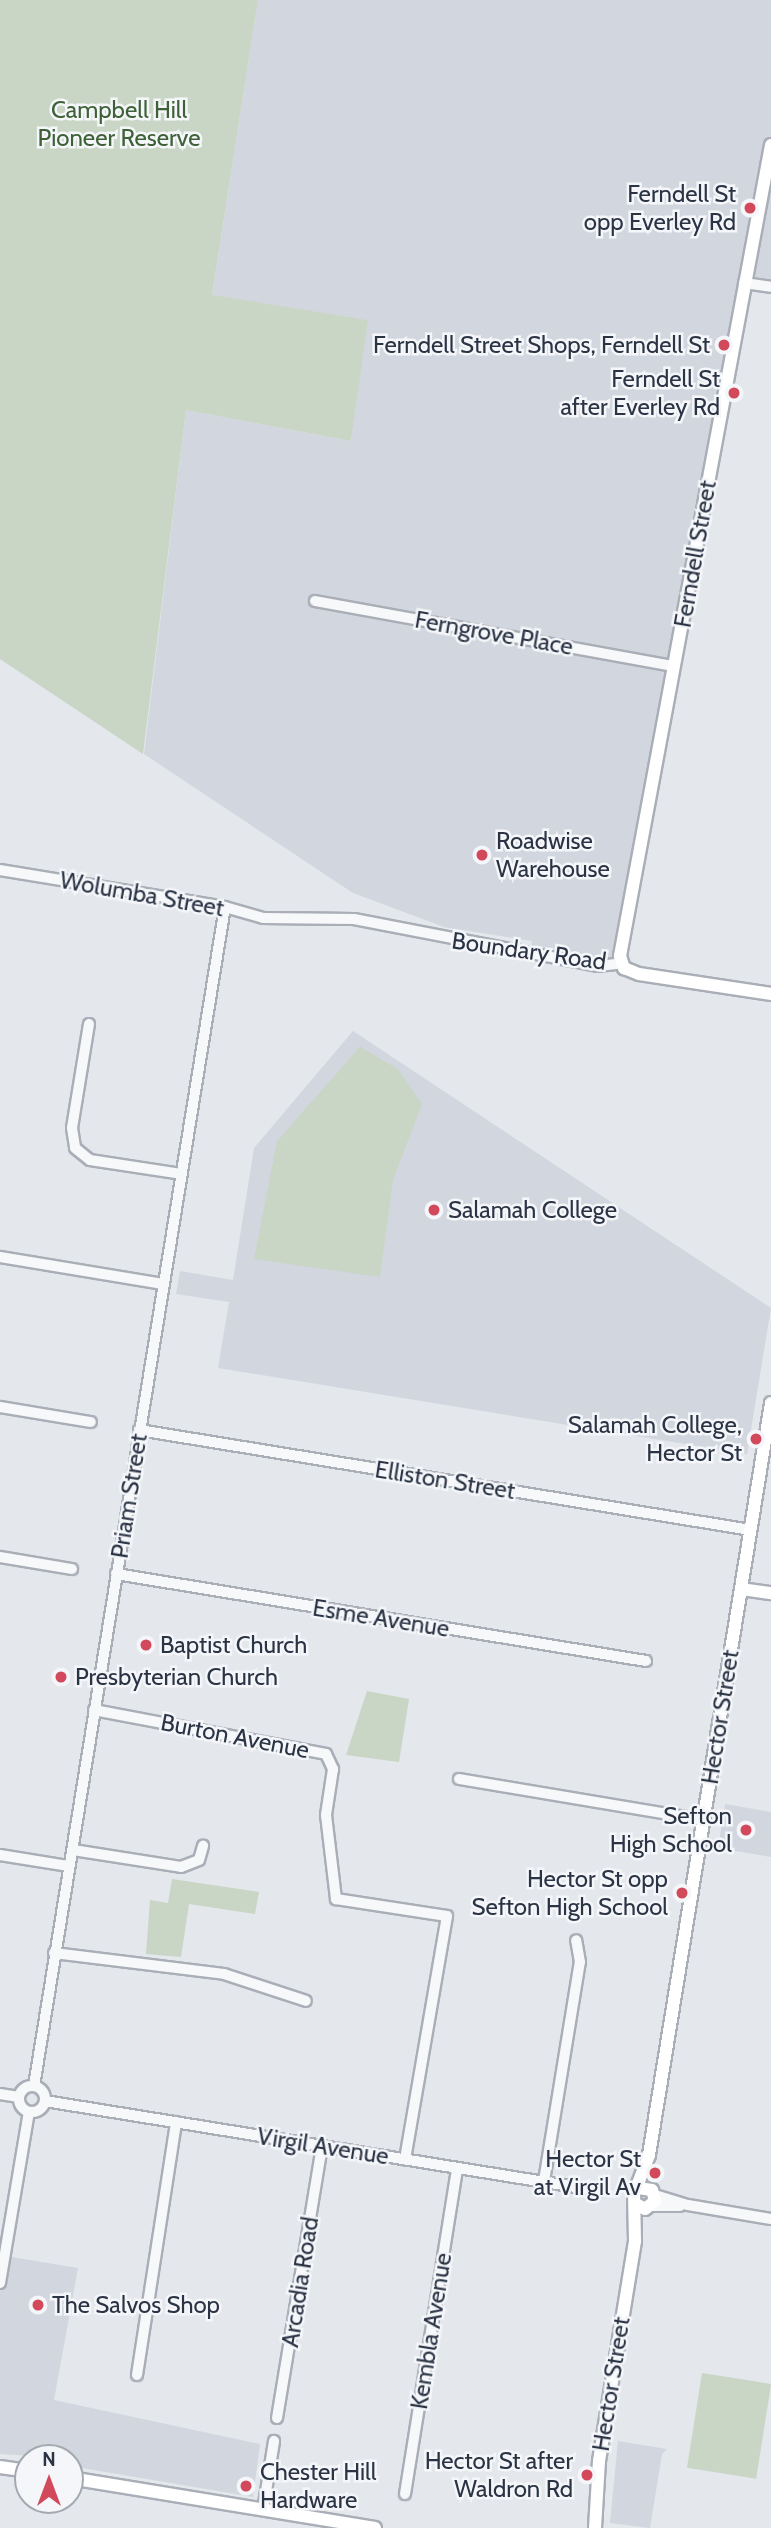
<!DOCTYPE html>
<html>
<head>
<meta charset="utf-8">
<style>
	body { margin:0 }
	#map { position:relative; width:771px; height:2528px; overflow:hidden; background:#e4e7ec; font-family:Cabin,sans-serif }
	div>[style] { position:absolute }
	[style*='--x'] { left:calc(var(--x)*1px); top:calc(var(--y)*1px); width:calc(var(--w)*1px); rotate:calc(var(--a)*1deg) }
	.built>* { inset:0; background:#d2d6de }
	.green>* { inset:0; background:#c9d6c5; transform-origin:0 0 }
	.roads { filter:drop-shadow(2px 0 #a9aeb7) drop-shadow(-2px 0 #a9aeb7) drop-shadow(0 2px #a9aeb7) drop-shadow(0 -2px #a9aeb7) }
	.street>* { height:10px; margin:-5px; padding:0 5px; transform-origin:5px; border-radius:5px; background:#f7f8fa }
	.street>.ring { margin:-5px; padding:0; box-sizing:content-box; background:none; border:10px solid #f7f8fa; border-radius:50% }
	.secondary>* { height:12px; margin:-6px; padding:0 6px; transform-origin:6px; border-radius:6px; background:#fff }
	.dots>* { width:19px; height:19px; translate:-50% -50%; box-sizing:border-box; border:4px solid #f4f6f9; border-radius:50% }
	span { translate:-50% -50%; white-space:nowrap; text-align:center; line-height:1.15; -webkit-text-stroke:5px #f4f6f9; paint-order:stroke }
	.park-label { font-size:24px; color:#3f6138 }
	.poi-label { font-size:24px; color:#2b3445 }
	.right { translate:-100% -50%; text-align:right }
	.left { translate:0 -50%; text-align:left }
	.street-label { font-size:24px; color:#2b3445 }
	.north { position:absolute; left:14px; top:2444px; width:70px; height:70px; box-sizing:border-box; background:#f4f6f9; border:2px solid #a4a8b1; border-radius:50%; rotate:0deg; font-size:19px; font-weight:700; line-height:28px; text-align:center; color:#2b3445 }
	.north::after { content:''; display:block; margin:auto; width:24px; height:32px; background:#d1495b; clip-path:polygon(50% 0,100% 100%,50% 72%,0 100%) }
</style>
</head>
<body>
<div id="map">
	<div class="built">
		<div style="clip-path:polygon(258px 0,771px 0,771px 287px,745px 283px,620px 956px,610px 966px,530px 955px,532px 941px,444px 927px,353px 893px,144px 754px,186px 410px,351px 441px,367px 320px,212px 296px)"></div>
		<div style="clip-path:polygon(353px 1031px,771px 1308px,747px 1454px,218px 1368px,229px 1302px,176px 1294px,180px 1271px,233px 1280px,254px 1148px)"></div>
		<div style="clip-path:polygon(725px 1804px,771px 1812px,771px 1857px,718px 1848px)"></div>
		<div style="clip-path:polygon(0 2255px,78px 2268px,54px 2400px,260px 2444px,253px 2497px,70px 2466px,70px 2458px,0 2454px)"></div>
		<div style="clip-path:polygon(618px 2441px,667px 2449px,662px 2454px,650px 2528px,610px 2523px)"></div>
	</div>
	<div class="green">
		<div style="clip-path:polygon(0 0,258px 0,212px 295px,368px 320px,351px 441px,186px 410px,143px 754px,0 659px)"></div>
		<div style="clip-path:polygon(360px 1047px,398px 1069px,422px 1104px,393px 1180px,380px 1277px,254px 1259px,277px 1141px)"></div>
		<div style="clip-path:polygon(367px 1691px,409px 1699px,399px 1762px,346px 1755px)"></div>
		<div style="clip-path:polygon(172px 1879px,259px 1892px,255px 1914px,189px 1904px,181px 1957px,146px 1954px,150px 1900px,168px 1903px)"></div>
		<div style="left:702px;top:2373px;width:70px;height:96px;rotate:9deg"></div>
	</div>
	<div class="roads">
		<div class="street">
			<div style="--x:744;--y:283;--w:27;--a:8"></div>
			<div style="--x:315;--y:601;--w:365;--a:10.3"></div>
			<div style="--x:0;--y:870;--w:228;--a:9.3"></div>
			<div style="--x:225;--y:907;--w:40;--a:16"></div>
			<div style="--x:263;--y:918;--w:91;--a:0.6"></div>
			<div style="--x:354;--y:919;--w:249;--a:10.9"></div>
			<div style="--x:599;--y:966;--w:23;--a:-7"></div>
			<div style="--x:89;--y:1024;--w:105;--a:99.3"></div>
			<div style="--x:72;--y:1128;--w:20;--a:81"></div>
			<div style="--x:75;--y:1148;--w:19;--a:39"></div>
			<div style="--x:90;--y:1160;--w:92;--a:8.7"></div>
			<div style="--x:0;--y:1257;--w:165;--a:9.4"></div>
			<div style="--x:0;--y:1407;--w:92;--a:9.4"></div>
			<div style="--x:139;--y:1430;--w:620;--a:9.28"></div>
			<div style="--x:0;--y:1557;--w:73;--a:9.5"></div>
			<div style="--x:116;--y:1574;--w:537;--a:9.32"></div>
			<div style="--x:94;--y:1710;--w:236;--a:10.7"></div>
			<div style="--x:326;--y:1754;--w:17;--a:65"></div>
			<div style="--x:333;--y:1769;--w:47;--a:98.7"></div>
			<div style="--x:326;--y:1815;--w:85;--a:83.2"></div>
			<div style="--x:336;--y:1899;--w:112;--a:8.7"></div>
			<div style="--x:447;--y:1916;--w:247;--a:99.8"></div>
			<div style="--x:459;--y:1779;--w:247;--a:9.5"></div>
			<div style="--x:73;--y:1850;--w:109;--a:8.9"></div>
			<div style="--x:181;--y:1867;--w:19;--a:-21"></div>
			<div style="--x:199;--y:1860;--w:15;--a:-74"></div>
			<div style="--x:0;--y:1855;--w:70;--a:9.1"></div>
			<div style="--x:54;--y:1953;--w:171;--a:7"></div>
			<div style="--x:224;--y:1974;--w:86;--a:18.2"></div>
			<div class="ring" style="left:19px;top:2086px;width:16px;height:16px"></div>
			<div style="--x:34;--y:2086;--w:1194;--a:-80.8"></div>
			<div style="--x:0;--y:2094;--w:19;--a:9"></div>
			<div style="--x:45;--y:2101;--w:562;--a:9.21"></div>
			<div style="--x:544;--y:2181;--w:222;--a:-80.7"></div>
			<div style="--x:580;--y:1962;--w:22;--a:-100"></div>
			<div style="--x:655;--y:2195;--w:34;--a:17"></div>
			<div style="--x:688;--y:2205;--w:84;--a:9.6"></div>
			<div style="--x:652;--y:2206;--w:28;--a:0"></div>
			<div style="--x:0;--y:2283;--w:173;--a:-80.4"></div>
			<div style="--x:137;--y:2375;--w:256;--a:-81.2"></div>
			<div style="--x:277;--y:2418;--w:276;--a:-80.6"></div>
			<div style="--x:405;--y:2494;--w:330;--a:-80.9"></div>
			<div style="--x:263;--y:2510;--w:70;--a:-80.9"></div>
		</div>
		<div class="secondary">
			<div style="--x:771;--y:145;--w:825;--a:100.55"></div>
			<div style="--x:620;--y:956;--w:13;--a:72"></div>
			<div style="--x:624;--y:968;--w:16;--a:22"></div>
			<div style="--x:639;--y:974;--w:134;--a:8.6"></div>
			<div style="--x:741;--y:1589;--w:30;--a:8"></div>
			<div style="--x:636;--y:2204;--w:10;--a:29"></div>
			<div style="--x:645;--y:2209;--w:13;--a:-39"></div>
			<div style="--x:655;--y:2201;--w:11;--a:-105"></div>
			<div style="--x:652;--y:2190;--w:14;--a:-172"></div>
			<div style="--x:0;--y:2467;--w:28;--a:8"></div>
			<div style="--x:70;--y:2478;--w:309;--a:9.3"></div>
			<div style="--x:595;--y:2528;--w:67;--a:-86.6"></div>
			<div style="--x:599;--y:2461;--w:223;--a:-80.7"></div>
			<div style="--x:635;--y:2241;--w:47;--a:-91.2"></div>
			<div style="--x:634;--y:2194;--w:42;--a:-69"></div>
			<div style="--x:649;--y:2155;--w:762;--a:-80.78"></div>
		</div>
	</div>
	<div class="dots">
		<div style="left:750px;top:208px;background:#d1495b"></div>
		<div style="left:724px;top:345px;background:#d1495b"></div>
		<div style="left:734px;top:393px;background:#d1495b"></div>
		<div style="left:482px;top:855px;background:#d1495b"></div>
		<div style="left:434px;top:1210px;background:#d1495b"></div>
		<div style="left:756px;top:1439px;background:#d1495b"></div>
		<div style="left:146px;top:1645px;background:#d1495b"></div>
		<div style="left:61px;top:1677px;background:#d1495b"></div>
		<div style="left:746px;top:1830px;background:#d1495b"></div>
		<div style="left:682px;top:1893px;background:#d1495b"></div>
		<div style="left:655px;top:2173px;background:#d1495b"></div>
		<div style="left:38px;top:2305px;background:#d1495b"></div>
		<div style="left:587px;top:2475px;background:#d1495b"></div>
		<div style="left:246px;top:2486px;background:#d1495b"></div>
	</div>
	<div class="park-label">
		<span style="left:119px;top:124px">Campbell Hill<br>Pioneer Reserve</span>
	</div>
	<div class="poi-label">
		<span class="right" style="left:736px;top:208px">Ferndell St<br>opp Everley Rd</span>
		<span class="right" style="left:710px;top:345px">Ferndell Street Shops, Ferndell St</span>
		<span class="right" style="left:720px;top:393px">Ferndell St<br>after Everley Rd</span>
		<span class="left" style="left:496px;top:855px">Roadwise<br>Warehouse</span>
		<span class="left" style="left:448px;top:1210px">Salamah College</span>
		<span class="right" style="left:742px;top:1439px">Salamah College,<br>Hector St</span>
		<span class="left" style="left:160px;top:1645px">Baptist Church</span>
		<span class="left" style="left:75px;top:1677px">Presbyterian Church</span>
		<span class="right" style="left:732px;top:1830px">Sefton<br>High School</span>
		<span class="right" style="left:668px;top:1893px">Hector St opp<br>Sefton High School</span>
		<span class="right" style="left:641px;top:2173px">Hector St<br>at Virgil Av</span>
		<span class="left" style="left:52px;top:2305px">The Salvos Shop</span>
		<span class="right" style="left:573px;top:2475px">Hector St after<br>Waldron Rd</span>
		<span class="left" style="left:260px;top:2486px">Chester Hill<br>Hardware</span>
	</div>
	<div class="street-label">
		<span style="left:695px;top:554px;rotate:-80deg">Ferndell Street</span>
		<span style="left:494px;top:633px;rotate:10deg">Ferngrove Place</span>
		<span style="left:142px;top:894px;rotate:10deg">Wolumba Street</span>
		<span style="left:529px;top:951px;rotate:8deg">Boundary Road</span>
		<span style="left:445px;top:1480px;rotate:9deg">Elliston Street</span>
		<span style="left:129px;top:1496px;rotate:-81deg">Priam Street</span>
		<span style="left:381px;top:1618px;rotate:9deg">Esme Avenue</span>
		<span style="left:720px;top:1717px;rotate:-81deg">Hector Street</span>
		<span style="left:235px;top:1736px;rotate:11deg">Burton Avenue</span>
		<span style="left:323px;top:2146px;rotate:9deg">Virgil Avenue</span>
		<span style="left:300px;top:2282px;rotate:-81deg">Arcadia Road</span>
		<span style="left:431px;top:2331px;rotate:-81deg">Kembla Avenue</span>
		<span style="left:611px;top:2384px;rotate:-81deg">Hector Street</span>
	</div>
	<div class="north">N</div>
</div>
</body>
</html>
